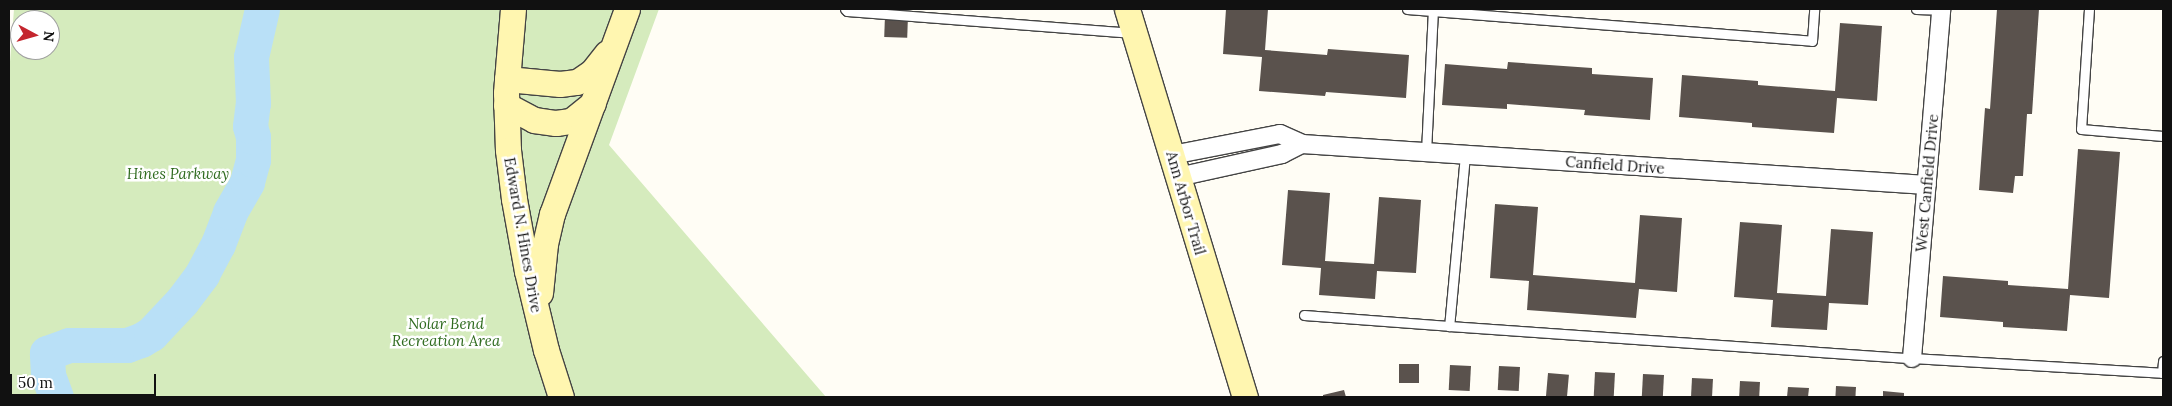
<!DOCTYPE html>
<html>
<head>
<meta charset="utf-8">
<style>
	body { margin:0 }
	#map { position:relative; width:2172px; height:406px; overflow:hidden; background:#fffdf5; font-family:Lora,serif }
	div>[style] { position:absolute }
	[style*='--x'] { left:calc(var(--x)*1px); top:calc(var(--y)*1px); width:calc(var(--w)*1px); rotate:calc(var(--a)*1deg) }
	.green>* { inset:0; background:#d5ebbd }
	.river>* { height:35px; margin:-17.5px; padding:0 17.5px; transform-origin:17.5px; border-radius:17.5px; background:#b9e0f7 }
	.building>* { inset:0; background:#5a524d; transform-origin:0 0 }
	.roads { filter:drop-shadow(1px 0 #444) drop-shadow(-1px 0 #444) drop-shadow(0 1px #444) drop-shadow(0 -1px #444) }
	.lane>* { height:9px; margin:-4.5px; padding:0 4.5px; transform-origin:4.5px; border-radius:4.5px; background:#fff }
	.street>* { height:18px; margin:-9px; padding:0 9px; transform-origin:9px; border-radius:9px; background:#fff }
	.secondary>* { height:25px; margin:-12.5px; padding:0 12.5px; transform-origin:12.5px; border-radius:12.5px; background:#fff6b0 }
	span { translate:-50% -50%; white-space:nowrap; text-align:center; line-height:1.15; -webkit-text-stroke:5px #fff; paint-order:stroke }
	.street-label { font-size:15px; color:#111 }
	.park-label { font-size:15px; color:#2f6b1f; font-style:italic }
	.frame { position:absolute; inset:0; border:10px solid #111; pointer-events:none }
	.north { position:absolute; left:10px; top:10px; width:50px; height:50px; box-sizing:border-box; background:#fff; border:1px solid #a0a0a0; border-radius:50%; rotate:96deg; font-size:14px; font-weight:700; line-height:20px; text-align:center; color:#111 }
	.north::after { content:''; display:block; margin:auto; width:18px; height:22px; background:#c4262e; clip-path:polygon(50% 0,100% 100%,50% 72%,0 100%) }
	.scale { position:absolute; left:10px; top:374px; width:146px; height:22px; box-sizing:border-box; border:2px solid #111; border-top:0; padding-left:6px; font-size:15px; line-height:18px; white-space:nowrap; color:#111; -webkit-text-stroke:4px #fff; paint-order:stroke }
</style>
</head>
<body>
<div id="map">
	<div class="green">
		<div style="clip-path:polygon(evenodd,14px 9px,659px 9px,609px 145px,826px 397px,9px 397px,9px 75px,14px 9px,20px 20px,50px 20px,50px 50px,20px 50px,20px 20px)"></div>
	</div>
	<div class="river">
		<div style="--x:56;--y:397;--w:23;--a:-110"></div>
		<div style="--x:48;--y:375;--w:22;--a:-93"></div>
		<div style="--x:47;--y:353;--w:23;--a:-20"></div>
		<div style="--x:69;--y:345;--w:58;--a:0"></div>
		<div style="--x:127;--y:345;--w:15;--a:-20"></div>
		<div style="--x:141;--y:340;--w:12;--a:-31"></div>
		<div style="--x:151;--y:334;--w:45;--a:-46.8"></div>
		<div style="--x:182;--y:301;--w:34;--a:-53"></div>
		<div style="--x:202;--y:274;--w:34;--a:-62"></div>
		<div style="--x:218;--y:244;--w:34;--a:-69"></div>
		<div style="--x:230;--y:212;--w:34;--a:-60"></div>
		<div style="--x:247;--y:182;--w:23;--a:-75"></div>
		<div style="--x:253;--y:160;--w:23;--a:-90"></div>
		<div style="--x:253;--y:137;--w:11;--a:-105"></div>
		<div style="--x:250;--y:126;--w:23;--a:-83"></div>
		<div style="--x:253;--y:103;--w:46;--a:-92.5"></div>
		<div style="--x:251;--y:57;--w:49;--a:-77.1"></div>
	</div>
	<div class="building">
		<div style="clip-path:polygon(1226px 9px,1268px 9px,1265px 50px,1327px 55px,1328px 49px,1409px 55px,1406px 98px,1326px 92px,1325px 96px,1259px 91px,1262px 57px,1223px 54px)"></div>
		<div style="clip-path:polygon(1997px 9px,2039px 9px,2032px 114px,2027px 114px,2023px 176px,2015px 176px,2013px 193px,1979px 190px,1985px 108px,1990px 109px)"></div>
		<div style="left:885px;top:15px;width:23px;height:22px;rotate:2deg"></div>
		<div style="clip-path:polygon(1840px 23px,1882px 26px,1877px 101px,1837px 98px,1834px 133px,1752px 127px,1752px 123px,1679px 117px,1682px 75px,1758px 81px,1758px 85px,1835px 91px)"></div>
		<div style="clip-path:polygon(1508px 62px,1592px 68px,1592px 74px,1653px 78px,1650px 120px,1584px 115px,1585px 110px,1507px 104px,1507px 109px,1442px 105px,1445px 64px,1507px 69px)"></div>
		<div style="clip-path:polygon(2078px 149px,2120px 152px,2109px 298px,2070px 295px,2067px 331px,2003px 327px,2003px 322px,1940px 317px,1943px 276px,2008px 281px,2008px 285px,2068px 289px)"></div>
		<div style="clip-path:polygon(1288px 190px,1330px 193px,1325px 261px,1374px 264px,1379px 197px,1421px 200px,1416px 273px,1377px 271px,1375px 299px,1319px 295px,1321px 268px,1282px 265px)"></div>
		<div style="clip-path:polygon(1495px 204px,1538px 207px,1533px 275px,1635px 283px,1640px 215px,1682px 218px,1677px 292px,1639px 289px,1636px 318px,1527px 310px,1529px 281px,1490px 278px)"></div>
		<div style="clip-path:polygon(1740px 222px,1782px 225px,1777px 293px,1826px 296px,1831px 229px,1873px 232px,1868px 305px,1829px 303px,1827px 330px,1771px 327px,1773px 300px,1734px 297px)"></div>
		<div style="left:1399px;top:364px;width:20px;height:19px"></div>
		<div style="left:1450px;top:365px;width:21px;height:25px;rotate:3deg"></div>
		<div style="left:1499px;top:366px;width:21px;height:24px;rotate:3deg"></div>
		<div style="left:1595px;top:372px;width:20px;height:25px;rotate:3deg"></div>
		<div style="left:1548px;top:373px;width:21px;height:24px;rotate:5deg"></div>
		<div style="left:1643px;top:374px;width:21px;height:23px;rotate:3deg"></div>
		<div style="left:1692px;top:378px;width:21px;height:19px;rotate:3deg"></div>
		<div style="left:1740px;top:381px;width:20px;height:16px;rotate:3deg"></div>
		<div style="left:1836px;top:386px;width:20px;height:11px;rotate:3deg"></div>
		<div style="clip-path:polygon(1788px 387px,1809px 388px,1808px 397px,1787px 397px)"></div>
		<div style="clip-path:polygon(1344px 390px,1346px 397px,1323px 397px,1323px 395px)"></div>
		<div style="clip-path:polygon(1883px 391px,1904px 393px,1904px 397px,1883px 397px)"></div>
	</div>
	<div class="roads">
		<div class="lane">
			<div style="--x:845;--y:9;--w:3;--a:45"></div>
			<div style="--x:847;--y:11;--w:287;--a:4.4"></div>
			<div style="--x:1407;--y:9;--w:406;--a:4.5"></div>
			<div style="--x:1812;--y:41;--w:32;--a:-86"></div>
			<div style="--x:1916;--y:9;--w:25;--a:2"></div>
			<div style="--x:2089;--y:9;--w:120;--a:93.8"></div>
			<div style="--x:2081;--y:129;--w:82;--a:4.9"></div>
			<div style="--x:1426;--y:152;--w:141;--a:-87.2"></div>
			<div style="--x:1465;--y:155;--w:172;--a:95.3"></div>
			<div style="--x:1449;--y:326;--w:464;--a:4"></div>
			<div style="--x:1912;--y:358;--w:250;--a:3.4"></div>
			<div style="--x:2162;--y:373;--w:12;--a:-85"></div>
			<div style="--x:1304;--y:315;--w:145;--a:4.3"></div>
		</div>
		<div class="street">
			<div style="--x:1172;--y:155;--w:110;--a:-11"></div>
			<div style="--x:1280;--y:134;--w:24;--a:24"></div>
			<div style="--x:1302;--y:144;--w:626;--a:3.75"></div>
			<div style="--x:1178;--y:177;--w:107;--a:-12.5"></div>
			<div style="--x:1282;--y:154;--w:22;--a:-27"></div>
			<div style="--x:1912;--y:358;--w:350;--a:-85.2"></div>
		</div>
		<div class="secondary">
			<div style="--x:513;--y:9;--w:84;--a:94.8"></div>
			<div style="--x:506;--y:93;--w:57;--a:88"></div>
			<div style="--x:508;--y:150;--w:49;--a:83"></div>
			<div style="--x:514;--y:199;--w:73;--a:79.8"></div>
			<div style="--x:527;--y:271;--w:81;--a:76.5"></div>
			<div style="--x:546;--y:350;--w:49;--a:72.3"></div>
			<div style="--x:1127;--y:9;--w:406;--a:73.1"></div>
			<div style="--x:507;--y:79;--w:53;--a:5.4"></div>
			<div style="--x:560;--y:84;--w:17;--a:-7"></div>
			<div style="--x:577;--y:82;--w:18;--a:-34"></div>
			<div style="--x:592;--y:72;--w:24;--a:-52"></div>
			<div style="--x:506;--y:105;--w:32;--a:28"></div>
			<div style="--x:534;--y:120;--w:22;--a:8"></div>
			<div style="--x:556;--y:123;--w:15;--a:-8"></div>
			<div style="--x:571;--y:121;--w:28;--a:-39"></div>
			<div style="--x:540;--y:293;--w:49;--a:-84.2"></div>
			<div style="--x:545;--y:244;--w:31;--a:-77"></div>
			<div style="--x:552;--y:214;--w:218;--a:-69.9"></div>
		</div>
	</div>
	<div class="street-label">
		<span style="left:1615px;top:165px;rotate:4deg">Canfield Drive</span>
		<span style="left:1927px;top:183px;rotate:-85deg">West Canfield Drive</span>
		<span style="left:1186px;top:203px;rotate:74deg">Ann Arbor Trail</span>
		<span style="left:523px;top:235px;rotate:80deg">Edward N. Hines Drive</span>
	</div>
	<div class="park-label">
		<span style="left:178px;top:174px">Hines Parkway</span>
		<span style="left:446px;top:332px">Nolar Bend<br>Recreation Area</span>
	</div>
	<div class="frame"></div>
	<div class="north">N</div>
	<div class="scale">50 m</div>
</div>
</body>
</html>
